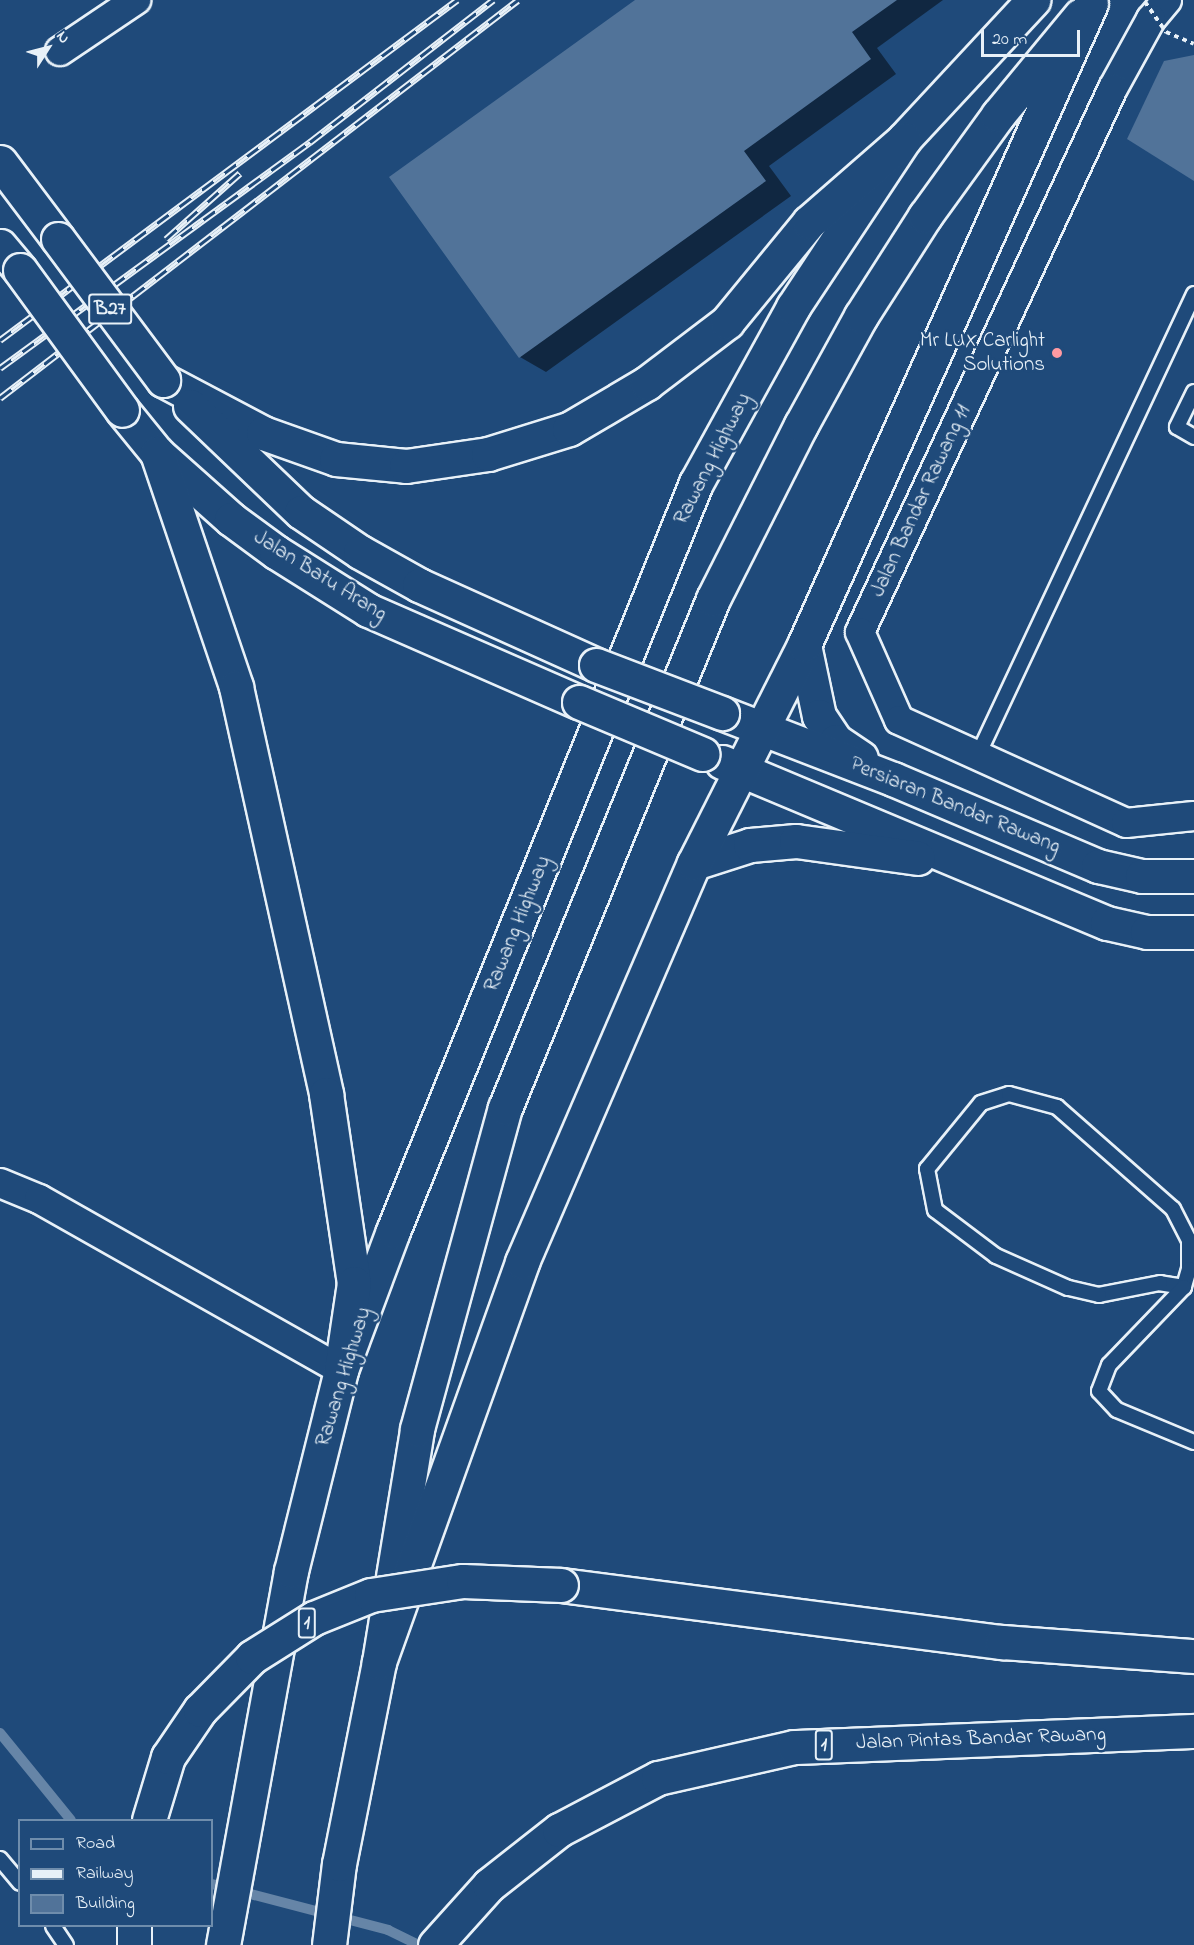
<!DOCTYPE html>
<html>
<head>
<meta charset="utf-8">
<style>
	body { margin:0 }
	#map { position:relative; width:1194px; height:1945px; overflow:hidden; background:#1f4a7a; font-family:"Indie Flower",sans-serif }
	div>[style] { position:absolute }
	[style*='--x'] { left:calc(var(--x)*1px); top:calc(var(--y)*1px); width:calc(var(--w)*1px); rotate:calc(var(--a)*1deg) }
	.shadow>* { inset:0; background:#0007 }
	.stream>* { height:10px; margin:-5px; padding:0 5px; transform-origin:5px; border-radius:5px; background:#6685a7 }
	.building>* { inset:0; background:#517399 }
	.roads { filter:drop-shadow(2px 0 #e8f1f8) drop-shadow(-2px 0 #e8f1f8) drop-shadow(0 2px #e8f1f8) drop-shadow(0 -2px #e8f1f8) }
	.lane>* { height:14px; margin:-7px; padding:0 7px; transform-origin:7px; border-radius:7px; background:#1f4a7a }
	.street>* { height:28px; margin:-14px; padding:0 14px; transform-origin:14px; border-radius:14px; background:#1f4a7a }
	.secondary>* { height:33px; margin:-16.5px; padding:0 16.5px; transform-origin:16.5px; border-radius:16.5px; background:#1f4a7a }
	.primary>* { height:33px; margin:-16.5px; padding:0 16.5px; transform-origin:16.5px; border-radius:16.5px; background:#1f4a7a }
	.rail>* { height:7px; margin-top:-3.5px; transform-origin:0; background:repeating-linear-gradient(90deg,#1f4a7a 0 14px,#e8f1f8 0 28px); box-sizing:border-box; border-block:2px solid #e8f1f8 }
	.path-bridge>* { height:4px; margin-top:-2px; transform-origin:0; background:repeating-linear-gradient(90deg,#e8f1f8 0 4.5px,transparent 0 9px) }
	.bridges { filter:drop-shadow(2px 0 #e8f1f8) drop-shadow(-2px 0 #e8f1f8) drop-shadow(0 2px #e8f1f8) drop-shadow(0 -2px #e8f1f8) }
	.primary-bridge>* { height:33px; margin:-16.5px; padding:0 16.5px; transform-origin:16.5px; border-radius:16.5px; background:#1f4a7a }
	.dots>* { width:16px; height:16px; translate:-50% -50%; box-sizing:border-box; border:3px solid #1f4a7a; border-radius:50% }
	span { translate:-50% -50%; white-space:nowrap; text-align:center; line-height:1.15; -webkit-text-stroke:5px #1f4a7a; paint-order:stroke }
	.shield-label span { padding:2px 4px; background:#1f4a7a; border:2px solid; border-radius:4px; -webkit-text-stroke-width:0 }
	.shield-label { font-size:20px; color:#e8f1f8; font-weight:700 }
	.poi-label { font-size:21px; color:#e8f1f8 }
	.right { translate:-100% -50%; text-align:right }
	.street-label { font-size:21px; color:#e8f1f8 }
	.legend { position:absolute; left:18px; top:1819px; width:195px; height:108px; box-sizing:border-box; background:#1f4a7a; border:2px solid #6f8dac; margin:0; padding:8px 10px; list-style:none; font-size:18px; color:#e8f1f8 }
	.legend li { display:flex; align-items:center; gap:12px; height:30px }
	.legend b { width:30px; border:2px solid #6f8dac }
	.north { position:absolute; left:18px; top:18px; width:60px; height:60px; -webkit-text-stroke:4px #1f4a7a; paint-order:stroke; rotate:54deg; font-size:16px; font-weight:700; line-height:24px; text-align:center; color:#e8f1f8 }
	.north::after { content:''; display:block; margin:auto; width:21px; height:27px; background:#e8f1f8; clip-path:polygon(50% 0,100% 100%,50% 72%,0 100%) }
	.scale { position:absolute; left:981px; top:30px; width:99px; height:27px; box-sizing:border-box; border:3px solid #e8f1f8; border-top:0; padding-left:8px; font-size:18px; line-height:21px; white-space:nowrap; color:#e8f1f8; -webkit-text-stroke:4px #1f4a7a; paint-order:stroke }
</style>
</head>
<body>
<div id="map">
	<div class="shadow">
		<div style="clip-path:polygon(638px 0,943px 0,877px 48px,896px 74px,769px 166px,791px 196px,546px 372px,520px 357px,391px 178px)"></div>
	</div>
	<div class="stream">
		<div style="--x:0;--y:1733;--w:112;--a:50.8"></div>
		<div style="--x:212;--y:1884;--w:182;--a:14.6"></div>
		<div style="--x:388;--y:1930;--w:34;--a:26"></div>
	</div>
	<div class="building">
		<div style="clip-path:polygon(635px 0,897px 0,852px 32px,871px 59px,744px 151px,766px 181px,519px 358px,389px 177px)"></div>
		<div style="clip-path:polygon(1194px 55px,1194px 181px,1127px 139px,1164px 61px)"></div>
	</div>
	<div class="roads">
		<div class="lane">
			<div style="--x:1194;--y:392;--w:39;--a:116"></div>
			<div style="--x:1177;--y:427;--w:20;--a:30"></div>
			<div style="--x:978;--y:755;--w:509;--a:-64.89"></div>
			<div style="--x:1184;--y:1287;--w:24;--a:-171"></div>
			<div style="--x:1160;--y:1283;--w:62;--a:168.9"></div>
			<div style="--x:1099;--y:1295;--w:32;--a:-167"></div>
			<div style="--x:1068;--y:1288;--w:79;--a:-156"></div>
			<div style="--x:996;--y:1256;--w:76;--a:-143"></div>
			<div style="--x:935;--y:1210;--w:42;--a:-101"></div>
			<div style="--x:927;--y:1169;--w:85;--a:-50.7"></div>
			<div style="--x:981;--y:1103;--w:29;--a:-18"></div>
			<div style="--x:1009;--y:1094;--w:50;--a:15.2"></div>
			<div style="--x:1057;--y:1107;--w:154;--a:41.3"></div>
			<div style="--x:1173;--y:1209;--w:35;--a:63"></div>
			<div style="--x:1189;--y:1240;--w:29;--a:90"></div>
			<div style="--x:1189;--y:1269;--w:19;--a:106"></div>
			<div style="--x:1184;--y:1287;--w:108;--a:133.9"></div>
			<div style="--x:1109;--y:1365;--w:28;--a:111"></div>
			<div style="--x:1099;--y:1391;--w:26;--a:47"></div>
			<div style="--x:1117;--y:1410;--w:83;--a:22.6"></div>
			<div style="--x:0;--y:1859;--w:31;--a:50"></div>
			<div style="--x:53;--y:1926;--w:23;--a:56"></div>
		</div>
		<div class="street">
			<div style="--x:1167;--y:0;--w:25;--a:130"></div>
			<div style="--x:1151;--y:19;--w:79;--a:118.8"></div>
			<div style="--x:1113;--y:88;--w:600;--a:114.94"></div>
			<div style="--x:860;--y:632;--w:96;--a:66.1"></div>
			<div style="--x:899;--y:720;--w:249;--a:24.4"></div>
			<div style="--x:1126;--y:823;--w:68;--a:-5.9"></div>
			<div style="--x:60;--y:51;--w:92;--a:-33.9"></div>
			<div style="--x:0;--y:1183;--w:42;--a:22.3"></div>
			<div style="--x:39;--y:1199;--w:347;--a:29.5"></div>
		</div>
		<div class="secondary">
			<div style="--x:223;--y:1945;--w:380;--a:-79.7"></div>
			<div style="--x:291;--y:1571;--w:207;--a:-76"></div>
			<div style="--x:341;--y:1370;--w:148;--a:-69.5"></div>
			<div style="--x:393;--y:1231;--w:807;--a:-67.95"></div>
			<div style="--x:696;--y:483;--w:201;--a:-61.1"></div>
			<div style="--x:793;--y:307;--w:201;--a:-56.5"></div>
			<div style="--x:904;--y:139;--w:190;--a:-47.1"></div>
			<div style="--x:329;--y:1945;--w:82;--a:-83"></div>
			<div style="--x:339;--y:1864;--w:206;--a:-78.8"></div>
			<div style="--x:379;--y:1662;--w:236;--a:-80.7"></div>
			<div style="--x:417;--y:1429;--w:333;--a:-74.7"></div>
			<div style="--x:505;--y:1108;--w:550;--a:-67.77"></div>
			<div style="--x:713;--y:599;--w:195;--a:-63.2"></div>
			<div style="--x:801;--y:425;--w:124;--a:-61.2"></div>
			<div style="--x:861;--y:316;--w:119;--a:-57.4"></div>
			<div style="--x:925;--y:216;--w:125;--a:-54.1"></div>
			<div style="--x:998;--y:115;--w:129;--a:-50.4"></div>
		</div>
		<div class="primary">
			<div style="--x:0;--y:162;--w:96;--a:53"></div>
			<div style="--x:0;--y:246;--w:31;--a:50"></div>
			<div style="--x:163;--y:380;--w:113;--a:27.9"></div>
			<div style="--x:263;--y:433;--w:77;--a:19.6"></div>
			<div style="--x:336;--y:459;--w:70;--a:5.7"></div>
			<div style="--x:406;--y:466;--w:83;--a:-8.3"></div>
			<div style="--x:488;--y:454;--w:85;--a:-17.2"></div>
			<div style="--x:569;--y:429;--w:91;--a:-30.5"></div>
			<div style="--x:647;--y:383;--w:101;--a:-37.3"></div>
			<div style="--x:727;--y:322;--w:129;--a:-50.6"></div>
			<div style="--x:809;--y:222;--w:126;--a:-41.1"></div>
			<div style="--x:190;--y:406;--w:153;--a:43.7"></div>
			<div style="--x:301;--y:512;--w:71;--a:34.1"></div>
			<div style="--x:360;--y:552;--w:68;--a:29.2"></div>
			<div style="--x:419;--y:585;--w:194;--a:24.3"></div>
			<div style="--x:122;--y:410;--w:55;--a:50.9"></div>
			<div style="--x:157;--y:453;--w:99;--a:41.7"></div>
			<div style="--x:231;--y:519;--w:56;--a:36.3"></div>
			<div style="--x:276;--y:552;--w:109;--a:32.2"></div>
			<div style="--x:368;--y:610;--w:230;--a:23.6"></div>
			<div style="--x:157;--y:453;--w:247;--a:71.3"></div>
			<div style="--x:236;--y:687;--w:417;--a:77.5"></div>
			<div style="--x:326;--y:1094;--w:191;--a:81.6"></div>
			<div style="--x:354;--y:1283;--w:88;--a:98.5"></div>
			<div style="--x:804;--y:645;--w:73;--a:78.1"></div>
			<div style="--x:819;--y:716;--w:30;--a:56"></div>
			<div style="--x:836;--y:741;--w:30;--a:34"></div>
			<div style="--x:722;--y:713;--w:183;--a:21.1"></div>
			<div style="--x:893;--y:779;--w:223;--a:23"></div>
			<div style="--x:1098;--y:866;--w:45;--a:12.8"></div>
			<div style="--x:1142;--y:876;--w:52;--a:0"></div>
			<div style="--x:722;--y:762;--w:417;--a:22.7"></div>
			<div style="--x:1107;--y:923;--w:41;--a:12.7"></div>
			<div style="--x:1147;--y:932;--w:47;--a:0"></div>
			<div style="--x:694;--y:863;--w:59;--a:-17.8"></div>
			<div style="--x:750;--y:845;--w:46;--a:-5"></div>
			<div style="--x:796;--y:841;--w:123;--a:7.9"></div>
			<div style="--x:561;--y:1585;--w:445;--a:7.4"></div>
			<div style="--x:1002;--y:1642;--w:193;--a:4.2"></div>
			<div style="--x:379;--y:1662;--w:425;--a:-70.3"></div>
			<div style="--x:522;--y:1262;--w:434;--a:-66.7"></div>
			<div style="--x:694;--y:863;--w:244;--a:-63.2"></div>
			<div style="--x:804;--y:645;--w:703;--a:-65.91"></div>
			<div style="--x:134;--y:1945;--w:19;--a:-90"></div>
			<div style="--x:435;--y:1945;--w:81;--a:-48"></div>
			<div style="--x:489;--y:1885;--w:89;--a:-38.2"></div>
			<div style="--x:559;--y:1830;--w:112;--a:-27.7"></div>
			<div style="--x:658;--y:1778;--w:139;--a:-12.8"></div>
			<div style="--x:794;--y:1747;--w:400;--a:-2.3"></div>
		</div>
	</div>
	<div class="rail">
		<div style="--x:166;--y:239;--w:99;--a:-41.7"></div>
		<div style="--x:0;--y:340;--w:570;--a:-36.65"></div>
		<div style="--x:0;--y:368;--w:384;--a:-36.1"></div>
		<div style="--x:310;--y:142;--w:232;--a:-37.8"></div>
		<div style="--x:0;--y:398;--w:653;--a:-37.54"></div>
	</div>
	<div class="path-bridge">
		<div style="--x:1145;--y:2;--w:37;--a:55"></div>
		<div style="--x:1166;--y:32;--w:30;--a:23"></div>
	</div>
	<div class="bridges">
		<div class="primary-bridge">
			<div style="--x:58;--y:239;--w:176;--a:53.3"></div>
			<div style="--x:20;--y:270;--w:173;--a:53.9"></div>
			<div style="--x:596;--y:665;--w:135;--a:20.9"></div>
			<div style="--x:579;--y:702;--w:134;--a:22.8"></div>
			<div style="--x:149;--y:1820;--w:66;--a:-73.2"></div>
			<div style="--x:168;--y:1757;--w:57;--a:-55.8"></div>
			<div style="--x:200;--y:1710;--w:74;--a:-45.5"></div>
			<div style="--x:252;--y:1657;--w:73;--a:-32.2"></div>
			<div style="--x:314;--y:1618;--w:61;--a:-22"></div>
			<div style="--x:371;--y:1595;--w:93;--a:-8.7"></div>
			<div style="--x:463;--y:1581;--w:98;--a:2.3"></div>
		</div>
	</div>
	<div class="dots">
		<div style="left:1057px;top:353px;background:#ff9aa2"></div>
	</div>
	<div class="shield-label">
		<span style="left:110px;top:309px">B27</span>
		<span style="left:307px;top:1623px">1</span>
		<span style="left:824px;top:1745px">1</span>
	</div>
	<div class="poi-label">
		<span class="right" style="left:1045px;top:353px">Mr LUX Carlight<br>Solutions</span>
	</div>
	<div class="street-label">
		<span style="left:713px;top:459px;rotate:-63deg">Rawang Highway</span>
		<span style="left:921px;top:501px;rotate:-65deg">Jalan Bandar Rawang 11</span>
		<span style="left:320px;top:576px;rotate:32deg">Jalan Batu Arang</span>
		<span style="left:955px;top:806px;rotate:22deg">Persiaran Bandar Rawang</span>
		<span style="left:518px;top:924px;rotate:-68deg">Rawang Highway</span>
		<span style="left:344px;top:1377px;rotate:-73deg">Rawang Highway</span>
		<span style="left:981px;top:1739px;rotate:-2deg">Jalan Pintas Bandar Rawang</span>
	</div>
	<ul class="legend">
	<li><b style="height:8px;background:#1f4a7a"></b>Road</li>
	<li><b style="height:8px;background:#e8f1f8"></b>Railway</li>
	<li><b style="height:16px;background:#517399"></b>Building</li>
	</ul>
	<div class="north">N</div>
	<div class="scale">20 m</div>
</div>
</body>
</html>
